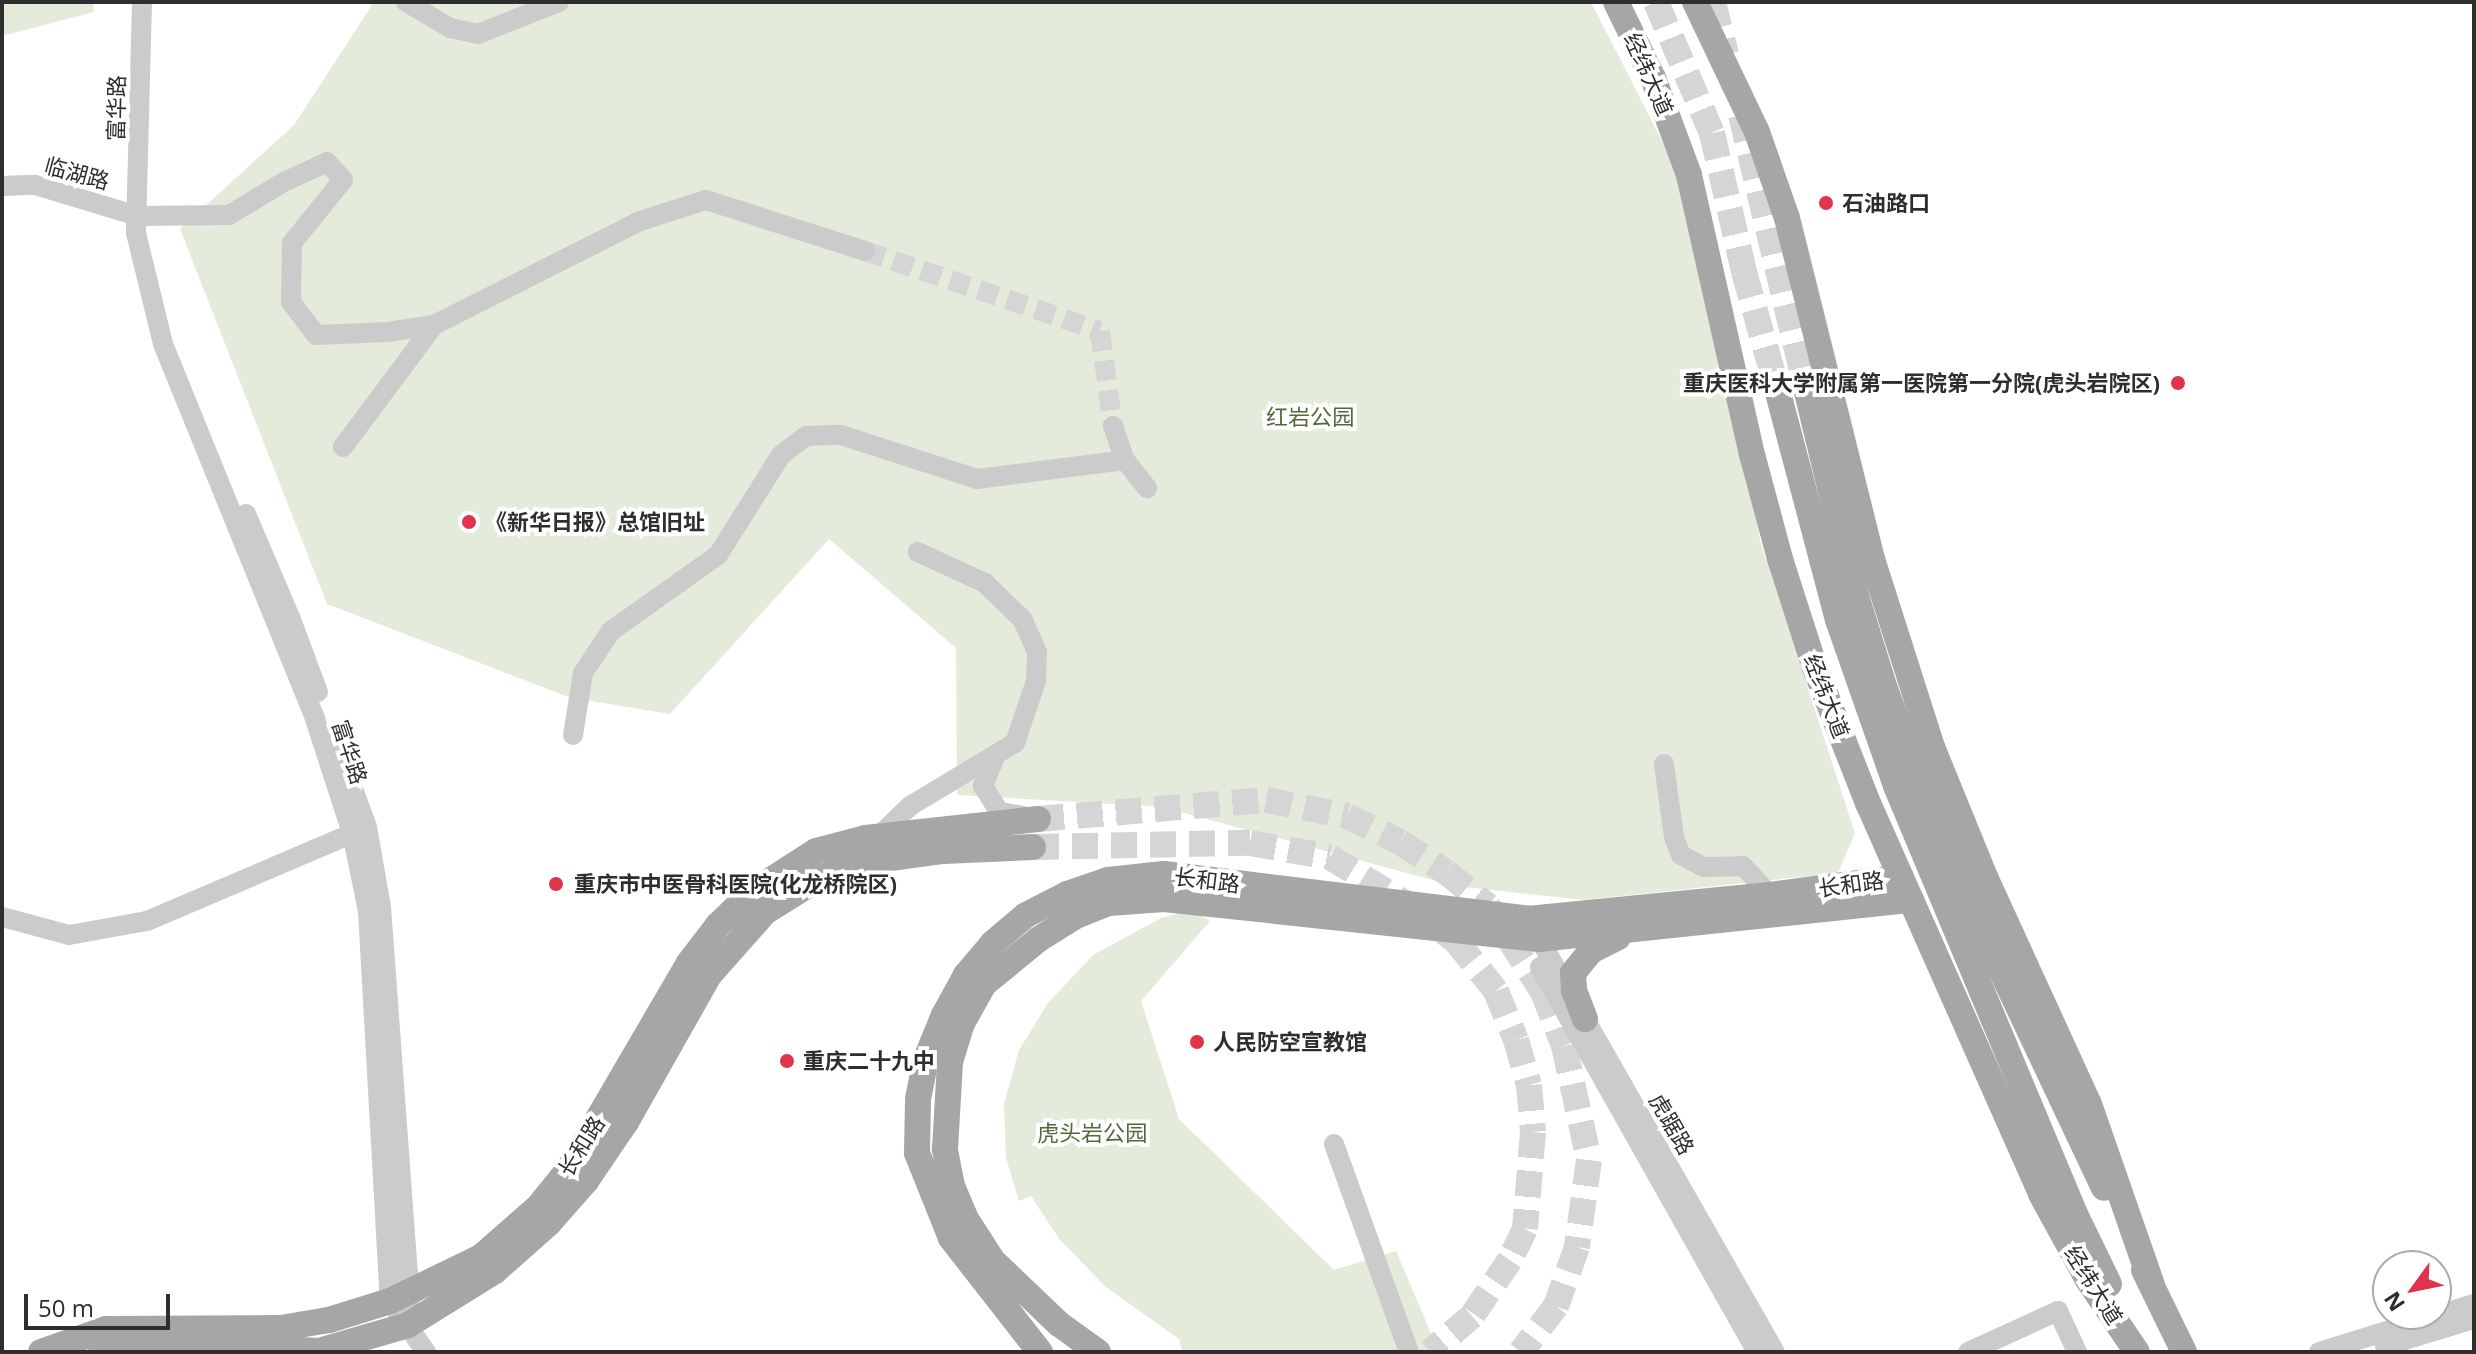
<!DOCTYPE html>
<html>
<head>
<meta charset="utf-8">
<style>
	body { margin:0 }
	#map { position:relative; width:2476px; height:1354px; overflow:hidden; background:#fff; font-family:"Open Sans","Noto Sans SC",sans-serif }
	div>[style] { position:absolute }
	[style*='--x'] { left:calc(var(--x)*1px); top:calc(var(--y)*1px); width:calc(var(--w)*1px); rotate:calc(var(--a)*1deg) }
	.green>* { inset:0; background:#e5ebdb }
	.minor-tunnel>* { height:20px; margin-top:-10px; transform-origin:0; background:repeating-linear-gradient(90deg,#d5d5d5 0 20px,transparent 0 30px) }
	.major-tunnel>* { height:26px; margin-top:-13px; transform-origin:0; background:repeating-linear-gradient(90deg,#d5d5d5 0 26px,transparent 0 39px) }
	.minor>* { height:20px; margin:-10px; padding:0 10px; transform-origin:10px; border-radius:10px; background:#cbcbcb }
	.major>* { height:26px; margin:-13px; padding:0 13px; transform-origin:13px; border-radius:13px; background:#a6a6a6 }
	.dots>* { width:22px; height:22px; translate:-50% -50%; box-sizing:border-box; border:4px solid #fff; border-radius:50% }
	span { translate:-50% -50%; white-space:nowrap; text-align:center; line-height:1.15; -webkit-text-stroke:8px #fff; paint-order:stroke }
	.street-label { font-size:22px; color:#2e2e2e }
	.poi-label { font-size:22px; color:#2e2e2e; font-weight:700 }
	.left { translate:0 -50%; text-align:left }
	.right { translate:-100% -50%; text-align:right }
	.park-label { font-size:22px; color:#54683c }
	.frame { position:absolute; inset:0; border:4px solid #2e2e2e; pointer-events:none }
	.north { position:absolute; left:2372px; top:1250px; width:80px; height:80px; box-sizing:border-box; background:#fff; border:2px solid #ababab; border-radius:50%; rotate:237deg; font-size:22px; font-weight:700; line-height:32px; text-align:center; color:#2e2e2e }
	.north::after { content:''; display:block; margin:auto; width:28px; height:36px; background:#e0344d; clip-path:polygon(50% 0,100% 100%,50% 72%,0 100%) }
	.scale { position:absolute; left:24px; top:1294px; width:146px; height:36px; box-sizing:border-box; border:4px solid #2e2e2e; border-top:0; padding-left:10px; font-size:24px; line-height:28px; white-space:nowrap; color:#2e2e2e; -webkit-text-stroke:6px #fff; paint-order:stroke }
</style>
</head>
<body>
<div id="map">
	<div class="green">
		<div style="clip-path:polygon(2px 2px,93px 2px,94px 12px,2px 36px)"></div>
		<div style="clip-path:polygon(374px 2px,1591px 2px,1690px 196px,1761px 544px,1855px 833px,1838px 873px,1583px 900px,1455px 886px,1162px 807px,957px 795px,956px 648px,829px 539px,670px 714px,568px 697px,327px 604px,180px 229px,294px 125px)"></div>
		<div style="clip-path:polygon(1192px 910px,1210px 921px,1141px 1001px,1179px 1119px,1334px 1270px,1396px 1251px,1439px 1352px,1182px 1352px,1179px 1339px,1106px 1287px,1060px 1240px,1031px 1196px,1019px 1201px,1006px 1158px,1004px 1104px,1019px 1050px,1048px 1003px,1093px 955px,1161px 918px)"></div>
	</div>
	<div class="minor-tunnel">
		<div style="--x:865;--y:251;--w:248;--a:18.8"></div>
		<div style="--x:1100;--y:331;--w:96;--a:82.2"></div>
	</div>
	<div class="major-tunnel">
		<div style="--x:1656;--y:2;--w:142;--a:66.9"></div>
		<div style="--x:1712;--y:133;--w:143;--a:77"></div>
		<div style="--x:1744;--y:272;--w:122;--a:74.2"></div>
		<div style="--x:1713;--y:2;--w:54;--a:76"></div>
		<div style="--x:1741;--y:115;--w:277;--a:76.6"></div>
		<div style="--x:1038;--y:819;--w:229;--a:-4.8"></div>
		<div style="--x:1266;--y:800;--w:83;--a:11.2"></div>
		<div style="--x:1347;--y:816;--w:59;--a:26.1"></div>
		<div style="--x:1400;--y:842;--w:55;--a:33.1"></div>
		<div style="--x:1446;--y:872;--w:54;--a:39"></div>
		<div style="--x:1488;--y:906;--w:102;--a:57.4"></div>
		<div style="--x:1543;--y:992;--w:58;--a:68.7"></div>
		<div style="--x:1564;--y:1046;--w:117;--a:77.6"></div>
		<div style="--x:1589;--y:1160;--w:88;--a:97.9"></div>
		<div style="--x:1577;--y:1247;--w:63;--a:109.6"></div>
		<div style="--x:1556;--y:1306;--w:58;--a:127.3"></div>
		<div style="--x:1033;--y:847;--w:217;--a:-1.1"></div>
		<div style="--x:1250;--y:843;--w:81;--a:9.9"></div>
		<div style="--x:1330;--y:857;--w:97;--a:31.6"></div>
		<div style="--x:1413;--y:908;--w:54;--a:37.5"></div>
		<div style="--x:1456;--y:941;--w:64;--a:51.3"></div>
		<div style="--x:1496;--y:991;--w:53;--a:67.8"></div>
		<div style="--x:1516;--y:1040;--w:47;--a:73.9"></div>
		<div style="--x:1529;--y:1085;--w:47;--a:85.1"></div>
		<div style="--x:1533;--y:1132;--w:97;--a:94.7"></div>
		<div style="--x:1525;--y:1229;--w:34;--a:116"></div>
		<div style="--x:1510;--y:1260;--w:68;--a:124.2"></div>
		<div style="--x:1472;--y:1316;--w:55;--a:139.4"></div>
	</div>
	<div class="minor">
		<div style="--x:142;--y:2;--w:231;--a:91.5"></div>
		<div style="--x:136;--y:233;--w:114;--a:76.3"></div>
		<div style="--x:163;--y:344;--w:405;--a:67.9"></div>
		<div style="--x:315;--y:719;--w:120;--a:72"></div>
		<div style="--x:352;--y:833;--w:80;--a:78.4"></div>
		<div style="--x:368;--y:911;--w:391;--a:86.8"></div>
		<div style="--x:390;--y:1301;--w:62;--a:54.8"></div>
		<div style="--x:406;--y:2;--w:51;--a:30.6"></div>
		<div style="--x:450;--y:28;--w:29;--a:12"></div>
		<div style="--x:478;--y:34;--w:87;--a:-21.6"></div>
		<div style="--x:2;--y:186;--w:33;--a:-2"></div>
		<div style="--x:35;--y:185;--w:108;--a:16.8"></div>
		<div style="--x:138;--y:216;--w:91;--a:-0.6"></div>
		<div style="--x:229;--y:215;--w:64;--a:-31"></div>
		<div style="--x:284;--y:182;--w:47;--a:-24.9"></div>
		<div style="--x:327;--y:162;--w:24;--a:48"></div>
		<div style="--x:343;--y:180;--w:81;--a:129"></div>
		<div style="--x:292;--y:243;--w:59;--a:91"></div>
		<div style="--x:291;--y:302;--w:41;--a:52.9"></div>
		<div style="--x:316;--y:335;--w:72;--a:-2.4"></div>
		<div style="--x:388;--y:332;--w:47;--a:-8.7"></div>
		<div style="--x:434;--y:325;--w:231;--a:-26.8"></div>
		<div style="--x:640;--y:221;--w:69;--a:-17.7"></div>
		<div style="--x:706;--y:200;--w:167;--a:17.8"></div>
		<div style="--x:1113;--y:426;--w:36;--a:71"></div>
		<div style="--x:1125;--y:460;--w:36;--a:52"></div>
		<div style="--x:343;--y:447;--w:152;--a:-53.3"></div>
		<div style="--x:246;--y:514;--w:112;--a:66.9"></div>
		<div style="--x:290;--y:617;--w:80;--a:69.5"></div>
		<div style="--x:573;--y:735;--w:63;--a:-80.8"></div>
		<div style="--x:583;--y:673;--w:50;--a:-56.3"></div>
		<div style="--x:611;--y:631;--w:131;--a:-35.4"></div>
		<div style="--x:718;--y:555;--w:118;--a:-57.8"></div>
		<div style="--x:781;--y:455;--w:31;--a:-37"></div>
		<div style="--x:806;--y:436;--w:35;--a:-2"></div>
		<div style="--x:841;--y:435;--w:143;--a:17.9"></div>
		<div style="--x:977;--y:479;--w:149;--a:-7.3"></div>
		<div style="--x:337;--y:745;--w:87;--a:69.9"></div>
		<div style="--x:367;--y:827;--w:81;--a:80.1"></div>
		<div style="--x:381;--y:907;--w:395;--a:85.8"></div>
		<div style="--x:996;--y:755;--w:34;--a:113"></div>
		<div style="--x:983;--y:786;--w:31;--a:58"></div>
		<div style="--x:999;--y:812;--w:24;--a:9"></div>
		<div style="--x:1664;--y:764;--w:74;--a:82.2"></div>
		<div style="--x:1674;--y:837;--w:19;--a:69"></div>
		<div style="--x:1681;--y:855;--w:26;--a:28"></div>
		<div style="--x:1704;--y:867;--w:39;--a:-1"></div>
		<div style="--x:1743;--y:866;--w:40;--a:47"></div>
		<div style="--x:879;--y:836;--w:43;--a:-44.1"></div>
		<div style="--x:910;--y:806;--w:122;--a:-31"></div>
		<div style="--x:1015;--y:743;--w:65;--a:-71.3"></div>
		<div style="--x:1036;--y:681;--w:29;--a:-88"></div>
		<div style="--x:1037;--y:652;--w:36;--a:-114"></div>
		<div style="--x:1022;--y:619;--w:52;--a:-135.8"></div>
		<div style="--x:985;--y:583;--w:74;--a:-155.2"></div>
		<div style="--x:2;--y:917;--w:69;--a:15"></div>
		<div style="--x:69;--y:935;--w:79;--a:-10.2"></div>
		<div style="--x:147;--y:921;--w:235;--a:-23.1"></div>
		<div style="--x:1533;--y:928;--w:488;--a:60.3"></div>
		<div style="--x:1540;--y:967;--w:442;--a:60.6"></div>
		<div style="--x:1334;--y:1144;--w:221;--a:70.2"></div>
		<div style="--x:2385;--y:1346;--w:93;--a:-16.9"></div>
		<div style="--x:1968;--y:1352;--w:99;--a:-24.5"></div>
		<div style="--x:2058;--y:1311;--w:45;--a:65.1"></div>
		<div style="--x:2319;--y:1352;--w:162;--a:-17.2"></div>
	</div>
	<div class="major">
		<div style="--x:1616;--y:2;--w:85;--a:64"></div>
		<div style="--x:1653;--y:78;--w:103;--a:69.6"></div>
		<div style="--x:1689;--y:175;--w:290;--a:77.3"></div>
		<div style="--x:1753;--y:458;--w:105;--a:75"></div>
		<div style="--x:1780;--y:559;--w:114;--a:72.2"></div>
		<div style="--x:1815;--y:668;--w:145;--a:68.6"></div>
		<div style="--x:1868;--y:803;--w:428;--a:66.1"></div>
		<div style="--x:2041;--y:1194;--w:98;--a:61.3"></div>
		<div style="--x:2088;--y:1280;--w:87;--a:55.8"></div>
		<div style="--x:1695;--y:2;--w:144;--a:64.5"></div>
		<div style="--x:1757;--y:132;--w:91;--a:70.8"></div>
		<div style="--x:1787;--y:218;--w:351;--a:76"></div>
		<div style="--x:1872;--y:559;--w:197;--a:72.3"></div>
		<div style="--x:1932;--y:747;--w:140;--a:67.8"></div>
		<div style="--x:1985;--y:877;--w:250;--a:65.4"></div>
		<div style="--x:2089;--y:1104;--w:192;--a:70.8"></div>
		<div style="--x:1805;--y:384;--w:221;--a:76.4"></div>
		<div style="--x:1857;--y:599;--w:91;--a:72.8"></div>
		<div style="--x:1884;--y:686;--w:99;--a:69.9"></div>
		<div style="--x:1918;--y:779;--w:185;--a:66.8"></div>
		<div style="--x:1991;--y:949;--w:264;--a:64.7"></div>
		<div style="--x:1777;--y:389;--w:239;--a:75.2"></div>
		<div style="--x:1838;--y:620;--w:176;--a:70.7"></div>
		<div style="--x:1896;--y:786;--w:462;--a:67.3"></div>
		<div style="--x:2074;--y:1212;--w:80;--a:64.1"></div>
		<div style="--x:1585;--y:1019;--w:30;--a:-111"></div>
		<div style="--x:1574;--y:991;--w:18;--a:-93"></div>
		<div style="--x:1573;--y:973;--w:28;--a:-51"></div>
		<div style="--x:1591;--y:951;--w:30;--a:-27"></div>
		<div style="--x:2144;--y:1270;--w:91;--a:64"></div>
		<div style="--x:41;--y:1352;--w:69;--a:-19.5"></div>
		<div style="--x:106;--y:1329;--w:175;--a:-0.3"></div>
		<div style="--x:281;--y:1328;--w:49;--a:-9.5"></div>
		<div style="--x:329;--y:1320;--w:64;--a:-17.3"></div>
		<div style="--x:390;--y:1301;--w:101;--a:-25.8"></div>
		<div style="--x:481;--y:1257;--w:77;--a:-41.3"></div>
		<div style="--x:539;--y:1206;--w:46;--a:-51.1"></div>
		<div style="--x:568;--y:1170;--w:240;--a:-59.7"></div>
		<div style="--x:689;--y:963;--w:48;--a:-52.7"></div>
		<div style="--x:718;--y:925;--w:47;--a:-44.1"></div>
		<div style="--x:752;--y:892;--w:76;--a:-32.6"></div>
		<div style="--x:816;--y:851;--w:52;--a:-14.6"></div>
		<div style="--x:866;--y:838;--w:173;--a:-6.3"></div>
		<div style="--x:101;--y:1352;--w:48;--a:-12"></div>
		<div style="--x:148;--y:1342;--w:171;--a:3"></div>
		<div style="--x:319;--y:1351;--w:93;--a:-16.3"></div>
		<div style="--x:408;--y:1325;--w:102;--a:-31.8"></div>
		<div style="--x:495;--y:1271;--w:72;--a:-41.6"></div>
		<div style="--x:549;--y:1223;--w:56;--a:-48.6"></div>
		<div style="--x:586;--y:1181;--w:71;--a:-55.9"></div>
		<div style="--x:626;--y:1122;--w:169;--a:-60.5"></div>
		<div style="--x:709;--y:975;--w:84;--a:-48.4"></div>
		<div style="--x:765;--y:912;--w:66;--a:-32"></div>
		<div style="--x:821;--y:877;--w:50;--a:-18.8"></div>
		<div style="--x:868;--y:861;--w:76;--a:-7.6"></div>
		<div style="--x:943;--y:851;--w:90;--a:-2.5"></div>
		<div style="--x:1040;--y:1352;--w:145;--a:-128"></div>
		<div style="--x:951;--y:1238;--w:92;--a:-111.8"></div>
		<div style="--x:917;--y:1153;--w:54;--a:-88.9"></div>
		<div style="--x:918;--y:1099;--w:41;--a:-78.7"></div>
		<div style="--x:926;--y:1059;--w:48;--a:-67.8"></div>
		<div style="--x:944;--y:1015;--w:46;--a:-61.2"></div>
		<div style="--x:966;--y:975;--w:42;--a:-49.8"></div>
		<div style="--x:993;--y:943;--w:43;--a:-40.3"></div>
		<div style="--x:1026;--y:915;--w:46;--a:-27.1"></div>
		<div style="--x:1067;--y:894;--w:43;--a:-18.9"></div>
		<div style="--x:1108;--y:880;--w:56;--a:-6.1"></div>
		<div style="--x:1164;--y:874;--w:367;--a:7"></div>
		<div style="--x:1528;--y:919;--w:243;--a:-5.7"></div>
		<div style="--x:1770;--y:895;--w:132;--a:-7.8"></div>
		<div style="--x:1098;--y:1352;--w:48;--a:-144.3"></div>
		<div style="--x:1059;--y:1324;--w:91;--a:-136.3"></div>
		<div style="--x:993;--y:1261;--w:50;--a:-122.7"></div>
		<div style="--x:966;--y:1219;--w:36;--a:-113"></div>
		<div style="--x:952;--y:1186;--w:38;--a:-101"></div>
		<div style="--x:945;--y:1149;--w:87;--a:-86.7"></div>
		<div style="--x:950;--y:1062;--w:39;--a:-73"></div>
		<div style="--x:961;--y:1025;--w:47;--a:-60.7"></div>
		<div style="--x:984;--y:984;--w:71;--a:-39.3"></div>
		<div style="--x:1039;--y:939;--w:44;--a:-31.9"></div>
		<div style="--x:1076;--y:916;--w:35;--a:-22"></div>
		<div style="--x:1109;--y:903;--w:55;--a:-4.2"></div>
		<div style="--x:1164;--y:899;--w:377;--a:6.1"></div>
		<div style="--x:1539;--y:939;--w:374;--a:-6"></div>
	</div>
	<div class="dots">
		<div style="left:1826px;top:203px;background:#e0344d"></div>
		<div style="left:2178px;top:383px;background:#e0344d"></div>
		<div style="left:469px;top:522px;background:#e0344d"></div>
		<div style="left:556px;top:884px;background:#e0344d"></div>
		<div style="left:1197px;top:1042px;background:#e0344d"></div>
		<div style="left:787px;top:1061px;background:#e0344d"></div>
	</div>
	<div class="street-label">
		<span style="left:1649px;top:74px;rotate:66deg">经纬大道</span>
		<span style="left:116px;top:108px;rotate:-89deg">富华路</span>
		<span style="left:77px;top:173px;rotate:15deg">临湖路</span>
		<span style="left:1827px;top:696px;rotate:69deg">经纬大道</span>
		<span style="left:350px;top:752px;rotate:72deg">富华路</span>
		<span style="left:1207px;top:880px;rotate:7deg">长和路</span>
		<span style="left:1851px;top:884px;rotate:-8deg">长和路</span>
		<span style="left:1672px;top:1124px;rotate:60deg">虎踞路</span>
		<span style="left:581px;top:1146px;rotate:-58deg">长和路</span>
		<span style="left:2094px;top:1285px;rotate:58deg">经纬大道</span>
	</div>
	<div class="poi-label">
		<span class="left" style="left:1842px;top:203px">石油路口</span>
		<span class="right" style="left:2160px;top:383px">重庆医科大学附属第一医院第一分院(虎头岩院区)</span>
		<span class="left" style="left:485px;top:522px">《新华日报》总馆旧址</span>
		<span class="left" style="left:574px;top:884px">重庆市中医骨科医院(化龙桥院区)</span>
		<span class="left" style="left:1213px;top:1042px">人民防空宣教馆</span>
		<span class="left" style="left:803px;top:1061px">重庆二十九中</span>
	</div>
	<div class="park-label">
		<span style="left:1310px;top:417px">红岩公园</span>
		<span style="left:1092px;top:1133px">虎头岩公园</span>
	</div>
	<div class="frame"></div>
	<div class="north">N</div>
	<div class="scale">50 m</div>
</div>
</body>
</html>
